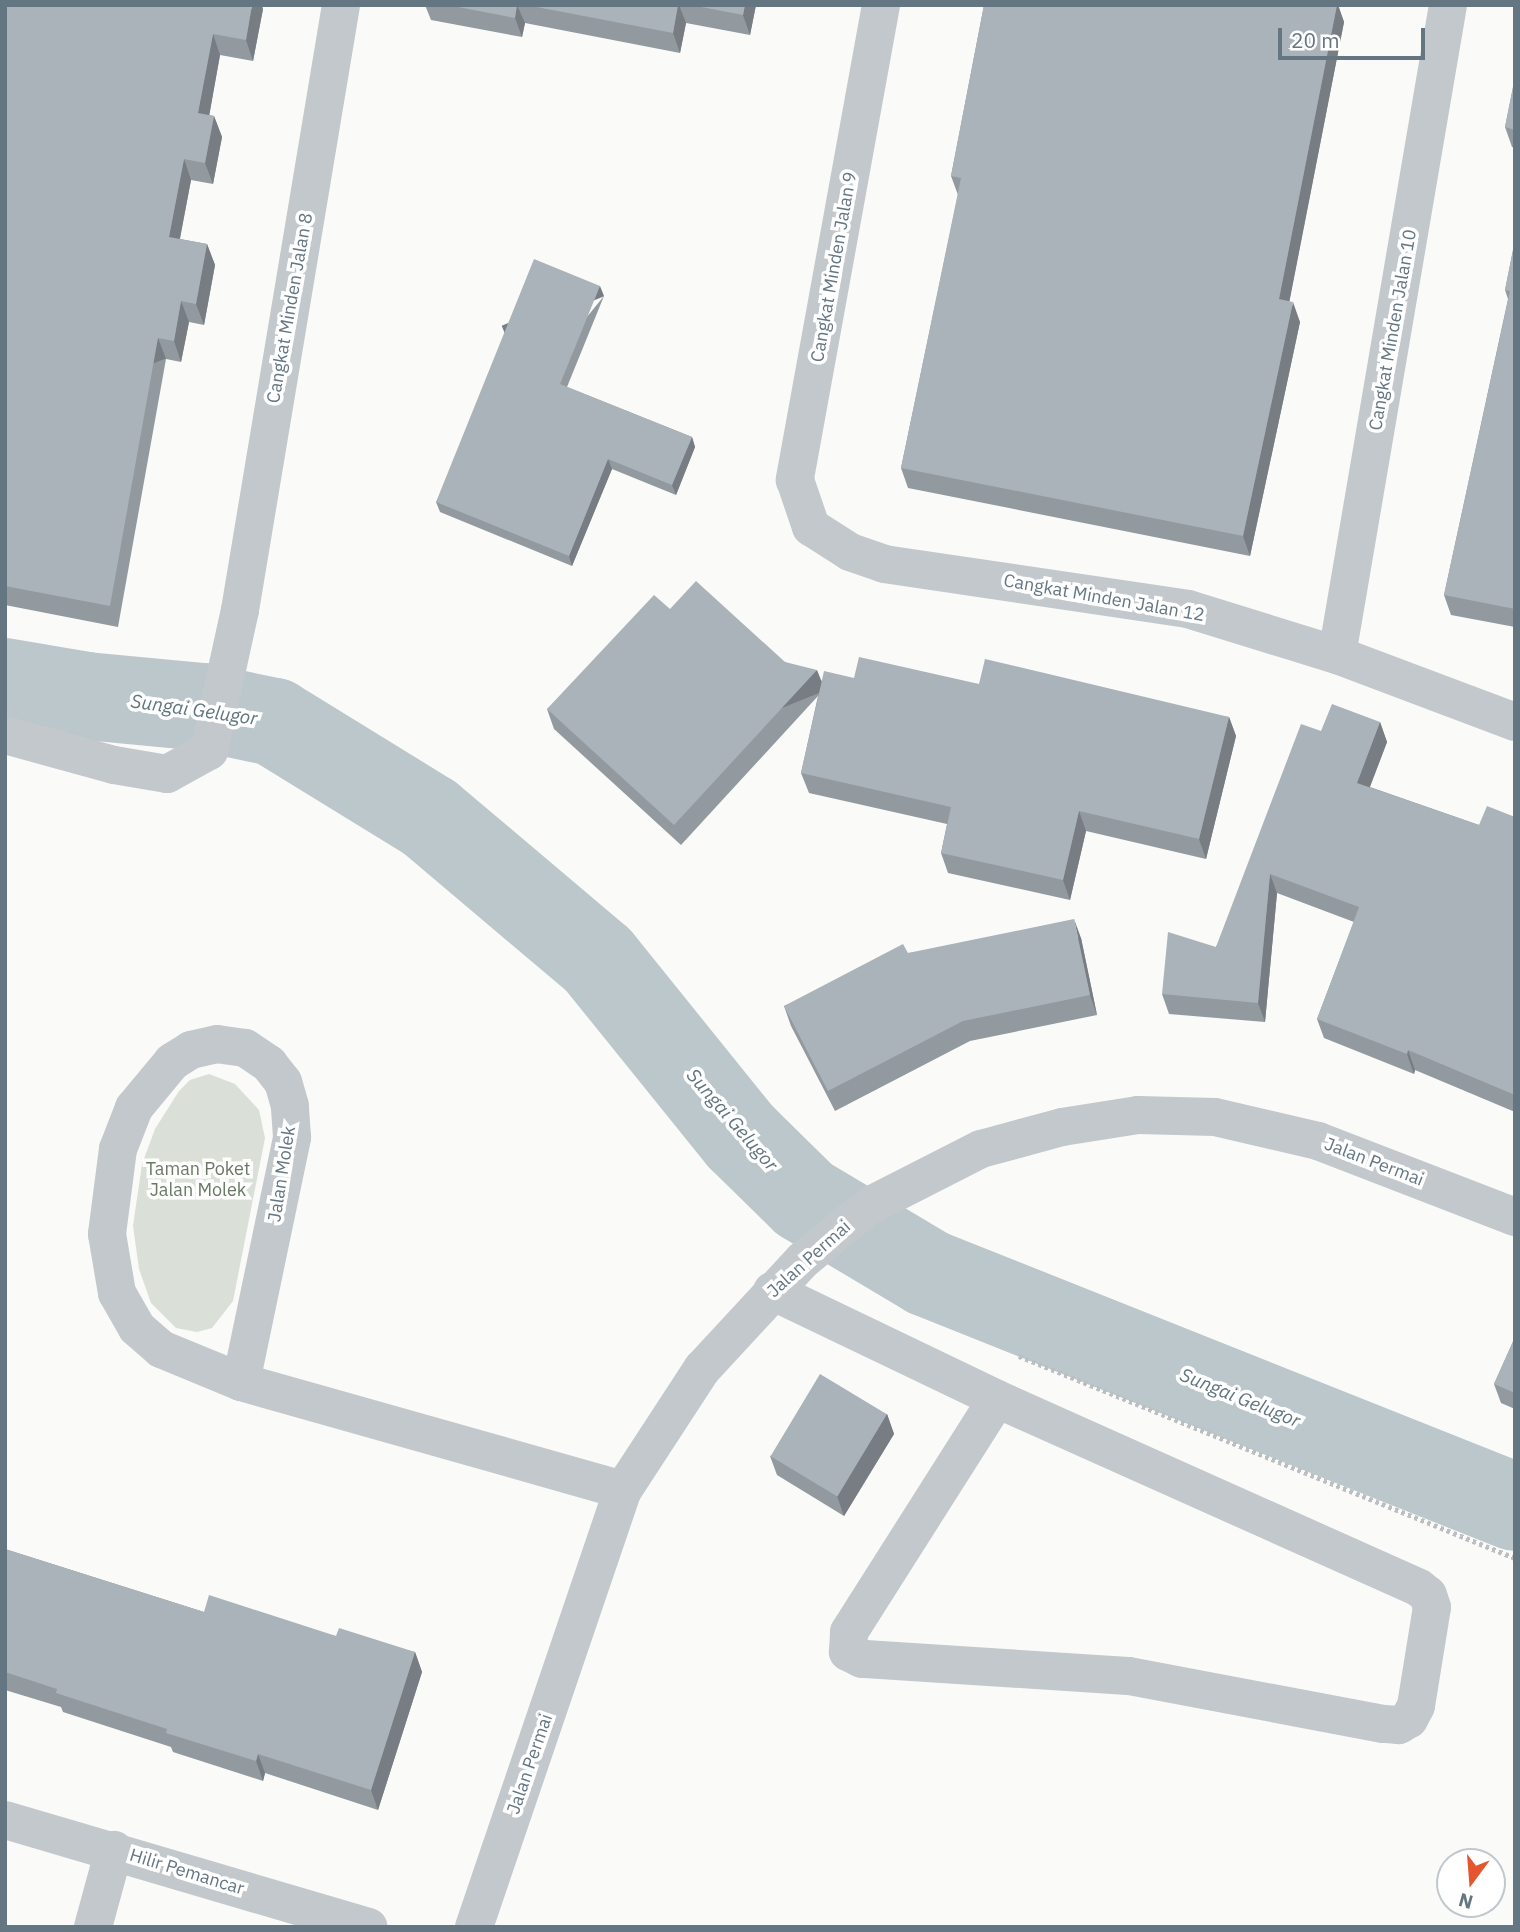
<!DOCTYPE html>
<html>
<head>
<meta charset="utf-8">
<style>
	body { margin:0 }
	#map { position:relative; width:1520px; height:1932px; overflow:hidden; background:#fafaf8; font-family:"IBM Plex Sans",sans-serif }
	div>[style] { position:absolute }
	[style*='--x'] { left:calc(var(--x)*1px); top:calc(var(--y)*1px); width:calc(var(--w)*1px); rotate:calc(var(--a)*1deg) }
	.green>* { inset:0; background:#dadfd7 }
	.river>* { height:88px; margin:-44px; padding:0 44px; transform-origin:44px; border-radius:44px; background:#bbc7cb }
	.path>* { height:4.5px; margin-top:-2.25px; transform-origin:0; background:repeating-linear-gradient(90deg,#bbbfc2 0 3.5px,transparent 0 7px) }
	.minor>* { height:38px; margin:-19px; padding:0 19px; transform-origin:19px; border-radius:19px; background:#c3c8cc }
	.wall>* { inset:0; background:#929a9f }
	.shaded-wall>* { inset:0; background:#777d82; transform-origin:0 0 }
	.building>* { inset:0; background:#aab3b9; transform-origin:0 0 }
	span { translate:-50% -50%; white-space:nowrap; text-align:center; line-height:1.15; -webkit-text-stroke:7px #fff; paint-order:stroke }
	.street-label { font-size:18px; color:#657683 }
	.park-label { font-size:18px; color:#687a64 }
	.water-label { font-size:19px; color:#60757c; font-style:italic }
	.frame { position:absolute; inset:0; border:7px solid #657683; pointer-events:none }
	.north { position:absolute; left:1436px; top:1848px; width:70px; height:70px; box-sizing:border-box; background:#fff; border:2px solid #c1c8cd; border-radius:50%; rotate:196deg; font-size:19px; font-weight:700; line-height:28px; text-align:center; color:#657683 }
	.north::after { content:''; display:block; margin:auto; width:24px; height:32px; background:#e4572e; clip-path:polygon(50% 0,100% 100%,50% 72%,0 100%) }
	.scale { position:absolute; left:1278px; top:28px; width:147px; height:32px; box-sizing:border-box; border:4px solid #657683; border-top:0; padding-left:9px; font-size:21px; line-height:24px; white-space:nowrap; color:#657683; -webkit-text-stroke:5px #fff; paint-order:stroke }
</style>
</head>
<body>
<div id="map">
	<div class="green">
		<div style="clip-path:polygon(209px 1074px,235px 1084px,259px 1110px,265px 1138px,233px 1301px,212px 1328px,197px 1332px,176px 1328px,151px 1303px,139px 1269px,133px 1226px,142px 1164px,155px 1129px,179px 1091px,190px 1080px)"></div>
	</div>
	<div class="river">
		<div style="--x:5;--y:682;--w:82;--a:9.8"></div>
		<div style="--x:86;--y:696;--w:117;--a:5.4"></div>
		<div style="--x:202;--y:707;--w:74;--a:11.8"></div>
		<div style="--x:274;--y:722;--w:183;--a:31.6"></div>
		<div style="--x:430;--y:818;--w:220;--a:40.2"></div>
		<div style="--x:598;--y:960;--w:228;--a:51.1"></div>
		<div style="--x:741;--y:1137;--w:88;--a:44.5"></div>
		<div style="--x:804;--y:1199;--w:144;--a:30.8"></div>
		<div style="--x:928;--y:1273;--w:632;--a:21.73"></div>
	</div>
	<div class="path">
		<div style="--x:1019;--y:1356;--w:536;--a:22.16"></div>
	</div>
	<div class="minor">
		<div style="--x:881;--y:5;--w:483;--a:100.3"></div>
		<div style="--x:795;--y:480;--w:50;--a:71.2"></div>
		<div style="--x:811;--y:527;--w:46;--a:32.7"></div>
		<div style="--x:850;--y:552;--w:36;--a:19"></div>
		<div style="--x:884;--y:564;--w:307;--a:8.4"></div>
		<div style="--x:1188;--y:609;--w:156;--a:17.2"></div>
		<div style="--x:1337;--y:655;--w:190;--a:20.6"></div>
		<div style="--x:1337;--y:655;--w:659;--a:-80.31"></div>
		<div style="--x:5;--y:735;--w:113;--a:15.4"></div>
		<div style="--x:114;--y:765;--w:54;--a:9.6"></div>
		<div style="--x:167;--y:774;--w:48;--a:-28.7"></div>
		<div style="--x:209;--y:751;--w:144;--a:-77.6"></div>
		<div style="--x:240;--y:610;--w:613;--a:-80.52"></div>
		<div style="--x:772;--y:1291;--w:250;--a:25.6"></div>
		<div style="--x:997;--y:1399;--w:462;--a:24.1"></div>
		<div style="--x:1419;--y:1588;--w:11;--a:38"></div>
		<div style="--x:1428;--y:1595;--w:13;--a:72"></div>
		<div style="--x:1432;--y:1607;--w:100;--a:99.2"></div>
		<div style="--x:1416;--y:1706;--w:15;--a:118"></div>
		<div style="--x:1409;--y:1719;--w:12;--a:149"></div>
		<div style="--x:1399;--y:1725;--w:16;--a:-176"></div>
		<div style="--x:1383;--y:1724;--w:259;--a:-169.3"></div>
		<div style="--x:1128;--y:1676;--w:267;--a:-176.3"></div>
		<div style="--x:862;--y:1659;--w:16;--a:-153"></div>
		<div style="--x:848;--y:1652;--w:20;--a:-87"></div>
		<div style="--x:849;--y:1632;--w:276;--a:-57.6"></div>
		<div style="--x:241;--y:1382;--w:250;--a:-78.2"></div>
		<div style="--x:292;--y:1137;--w:31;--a:-94"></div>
		<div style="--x:290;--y:1106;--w:25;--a:-106"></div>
		<div style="--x:283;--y:1082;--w:23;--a:-128"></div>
		<div style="--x:269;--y:1064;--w:29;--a:-146"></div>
		<div style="--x:245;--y:1048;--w:28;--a:-172"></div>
		<div style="--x:217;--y:1044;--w:27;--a:167"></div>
		<div style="--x:191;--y:1050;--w:22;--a:148"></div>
		<div style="--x:172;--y:1062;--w:60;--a:129.6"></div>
		<div style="--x:134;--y:1108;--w:44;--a:111.3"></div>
		<div style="--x:118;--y:1149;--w:86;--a:97.4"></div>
		<div style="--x:107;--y:1234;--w:60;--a:80.4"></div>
		<div style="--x:117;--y:1293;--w:40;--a:60.3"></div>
		<div style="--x:137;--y:1328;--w:32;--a:41"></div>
		<div style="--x:161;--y:1349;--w:87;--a:22.4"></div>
		<div style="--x:241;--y:1382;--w:397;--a:15.8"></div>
		<div style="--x:5;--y:1820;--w:379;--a:16.4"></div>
		<div style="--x:93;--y:1927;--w:80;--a:-74.7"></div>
		<div style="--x:474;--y:1927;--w:462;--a:-71.2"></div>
		<div style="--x:623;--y:1490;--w:145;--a:-56.9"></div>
		<div style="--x:702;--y:1369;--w:149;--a:-47.2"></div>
		<div style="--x:803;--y:1260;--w:85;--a:-39.3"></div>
		<div style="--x:869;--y:1206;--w:126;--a:-27"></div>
		<div style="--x:981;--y:1149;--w:84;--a:-15.2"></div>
		<div style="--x:1062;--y:1127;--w:77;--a:-9"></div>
		<div style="--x:1138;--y:1115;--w:77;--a:1.5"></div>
		<div style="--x:1215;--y:1117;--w:106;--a:13.1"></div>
		<div style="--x:1318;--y:1141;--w:211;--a:21.1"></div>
	</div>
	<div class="wall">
		<div style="clip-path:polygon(5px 5px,263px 9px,253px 61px,220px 55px,209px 115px,214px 116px,222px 137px,213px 184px,191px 180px,180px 239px,207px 244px,215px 265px,204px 325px,189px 322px,181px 362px,166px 359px,118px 627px,5px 605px)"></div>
		<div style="clip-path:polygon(425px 5px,756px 5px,750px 35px,686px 23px,680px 53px,525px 23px,522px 37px,431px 20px)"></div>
		<div style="clip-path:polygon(984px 5px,1338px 5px,1344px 22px,1289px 302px,1300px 322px,1250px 556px,908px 488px,901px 468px,958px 195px,951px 176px)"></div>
		<div style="clip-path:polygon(1515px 77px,1515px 148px,1512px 147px,1505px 127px)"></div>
		<div style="clip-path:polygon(1515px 240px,1515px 627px,1451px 615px,1444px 595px,1508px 299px,1505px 290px)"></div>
		<div style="clip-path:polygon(604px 296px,567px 387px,692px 437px,695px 447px,676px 495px,612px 469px,572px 566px,440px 512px,436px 502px)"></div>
		<div style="clip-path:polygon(670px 609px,785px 662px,822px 681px,854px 678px,979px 684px,1229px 717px,1236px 736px,1206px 859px,1086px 831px,1070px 900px,948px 873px,941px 853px,947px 824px,809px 793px,801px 773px,818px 696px,681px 845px,554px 729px,547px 709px)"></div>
		<div style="clip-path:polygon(1380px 722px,1387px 742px,1370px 787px,1479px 825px,1515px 817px,1515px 1112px,1415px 1070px,1414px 1074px,1324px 1038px,1317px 1019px,1354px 922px,1277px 893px,1265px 1022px,1169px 1014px,1162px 994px,1216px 947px,1321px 731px)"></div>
		<div style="clip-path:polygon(1081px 938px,1097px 1015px,970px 1041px,835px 1111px,791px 1026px,784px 1006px,908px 953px)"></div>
		<div style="clip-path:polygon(1515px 1337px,1515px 1409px,1501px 1403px,1494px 1384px)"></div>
		<div style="clip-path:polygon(887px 1414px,894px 1434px,844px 1516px,777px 1475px,770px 1456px)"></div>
		<div style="clip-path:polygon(5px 1549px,204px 1612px,336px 1636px,415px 1652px,422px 1672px,378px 1810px,265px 1773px,263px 1781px,173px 1752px,171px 1747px,63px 1712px,61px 1707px,5px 1690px)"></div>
	</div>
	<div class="shaded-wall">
		<div style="clip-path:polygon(252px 5px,262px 5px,263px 9px,253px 61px,246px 40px)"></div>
		<div style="clip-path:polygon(517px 5px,525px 23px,522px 37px,515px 18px)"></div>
		<div style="clip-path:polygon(678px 5px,679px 5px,686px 23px,680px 53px,673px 33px)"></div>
		<div style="clip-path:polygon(745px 5px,756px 5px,750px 35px,743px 15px)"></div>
		<div style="clip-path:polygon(1337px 5px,1338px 5px,1344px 22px,1286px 319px,1279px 299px)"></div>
		<div style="clip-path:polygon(213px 34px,220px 55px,206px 134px,198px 113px)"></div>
		<div style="clip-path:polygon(214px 116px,222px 137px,213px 184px,205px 163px)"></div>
		<div style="clip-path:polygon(184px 159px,191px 180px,176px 258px,169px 237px)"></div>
		<div style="clip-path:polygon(207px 244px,215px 265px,204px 325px,196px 304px)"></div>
		<div style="left:600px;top:286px;width:11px;height:106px;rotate:68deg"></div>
		<div style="clip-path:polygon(181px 301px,189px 322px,181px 362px,174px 341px)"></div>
		<div style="clip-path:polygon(1293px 302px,1300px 322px,1250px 556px,1243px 536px)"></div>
		<div style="left:158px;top:338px;width:22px;height:272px;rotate:69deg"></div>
		<div style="clip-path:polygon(692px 437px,695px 447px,676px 495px,672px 485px)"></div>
		<div style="clip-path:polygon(608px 459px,612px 469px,572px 566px,569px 556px)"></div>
		<div style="left:817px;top:670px;width:22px;height:211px;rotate:68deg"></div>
		<div style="clip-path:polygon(1229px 717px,1236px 736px,1206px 859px,1199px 839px)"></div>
		<div style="clip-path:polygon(1380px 722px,1387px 742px,1364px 802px,1357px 783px)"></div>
		<div style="clip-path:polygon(1079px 811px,1086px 831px,1070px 900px,1063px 880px)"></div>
		<div style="clip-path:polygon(1270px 874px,1277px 893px,1265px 1022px,1258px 1003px)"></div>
		<div style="clip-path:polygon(1074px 919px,1081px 938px,1097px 1015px,1090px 995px)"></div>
		<div style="clip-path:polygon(1408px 1050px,1415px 1070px,1414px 1074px,1407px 1054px)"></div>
		<div style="clip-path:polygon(887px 1414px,894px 1434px,844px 1516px,837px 1496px)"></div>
		<div style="clip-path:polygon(415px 1652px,422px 1672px,378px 1810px,371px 1790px)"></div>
		<div style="clip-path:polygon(258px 1754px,265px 1773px,263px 1781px,256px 1761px)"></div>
	</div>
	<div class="building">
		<div style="clip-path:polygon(5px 5px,252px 5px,246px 40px,213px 34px,198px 113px,214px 116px,205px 163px,184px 159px,169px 237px,207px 244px,196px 304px,181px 301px,174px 341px,158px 338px,110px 606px,5px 586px)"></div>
		<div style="clip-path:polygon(448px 5px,517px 5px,515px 18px)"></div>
		<div style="clip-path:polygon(526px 5px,678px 5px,673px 33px)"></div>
		<div style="clip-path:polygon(691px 5px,745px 5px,743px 15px)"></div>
		<div style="clip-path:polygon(984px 5px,1337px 5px,1279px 299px,1293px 302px,1243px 536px,901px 468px,961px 178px,951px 176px)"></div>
		<div style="clip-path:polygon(1515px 77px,1515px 130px,1505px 127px)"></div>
		<div style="clip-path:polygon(1515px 240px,1515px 609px,1444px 595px,1510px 291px,1505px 290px)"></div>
		<div style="clip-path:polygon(534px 259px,600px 286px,560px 384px,692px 437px,672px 485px,608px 459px,569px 556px,436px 502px)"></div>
		<div style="clip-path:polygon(696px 581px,785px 662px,817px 670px,674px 825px,547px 709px,654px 595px,670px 609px)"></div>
		<div style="clip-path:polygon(859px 657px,979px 684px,985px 659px,1229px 717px,1199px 839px,1079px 811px,1063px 880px,941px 853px,951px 807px,801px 773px,824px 671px,854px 678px)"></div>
		<div style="clip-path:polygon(1332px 704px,1380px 722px,1357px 783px,1479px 825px,1487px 806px,1515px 817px,1515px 1095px,1408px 1050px,1407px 1054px,1317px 1019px,1359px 907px,1270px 874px,1258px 1003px,1162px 994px,1168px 932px,1216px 947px,1301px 724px,1321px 731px)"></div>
		<div style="clip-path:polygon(1074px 919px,1090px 995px,963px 1021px,828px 1091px,784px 1006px,903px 944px,908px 953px)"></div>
		<div style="clip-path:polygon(1515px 1337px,1515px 1393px,1494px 1384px)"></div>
		<div style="left:820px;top:1374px;width:78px;height:96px;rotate:31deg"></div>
		<div style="clip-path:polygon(5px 1549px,204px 1612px,209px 1595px,336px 1636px,339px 1628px,415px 1652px,371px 1790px,258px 1754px,256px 1761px,166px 1733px,167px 1729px,56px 1693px,57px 1689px,5px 1672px)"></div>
	</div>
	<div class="street-label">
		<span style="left:834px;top:267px;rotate:-80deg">Cangkat Minden Jalan 9</span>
		<span style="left:290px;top:308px;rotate:-80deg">Cangkat Minden Jalan 8</span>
		<span style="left:1393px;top:330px;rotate:-80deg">Cangkat Minden Jalan 10</span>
		<span style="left:1104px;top:598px;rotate:10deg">Cangkat Minden Jalan 12</span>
		<span style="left:1374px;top:1162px;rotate:21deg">Jalan Permai</span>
		<span style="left:282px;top:1174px;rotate:-81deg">Jalan Molek</span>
		<span style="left:809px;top:1259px;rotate:-42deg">Jalan Permai</span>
		<span style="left:530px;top:1764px;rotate:-71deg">Jalan Permai</span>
		<span style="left:187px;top:1872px;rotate:17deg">Hilir Pemancar</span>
	</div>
	<div class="park-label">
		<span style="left:198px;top:1180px">Taman Poket<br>Jalan Molek</span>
	</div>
	<div class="water-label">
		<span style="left:194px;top:710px;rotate:8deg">Sungai Gelugor</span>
		<span style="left:732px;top:1120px;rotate:49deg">Sungai Gelugor</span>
		<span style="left:1240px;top:1398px;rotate:22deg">Sungai Gelugor</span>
	</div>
	<div class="frame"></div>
	<div class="north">N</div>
	<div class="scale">20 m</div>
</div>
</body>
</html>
